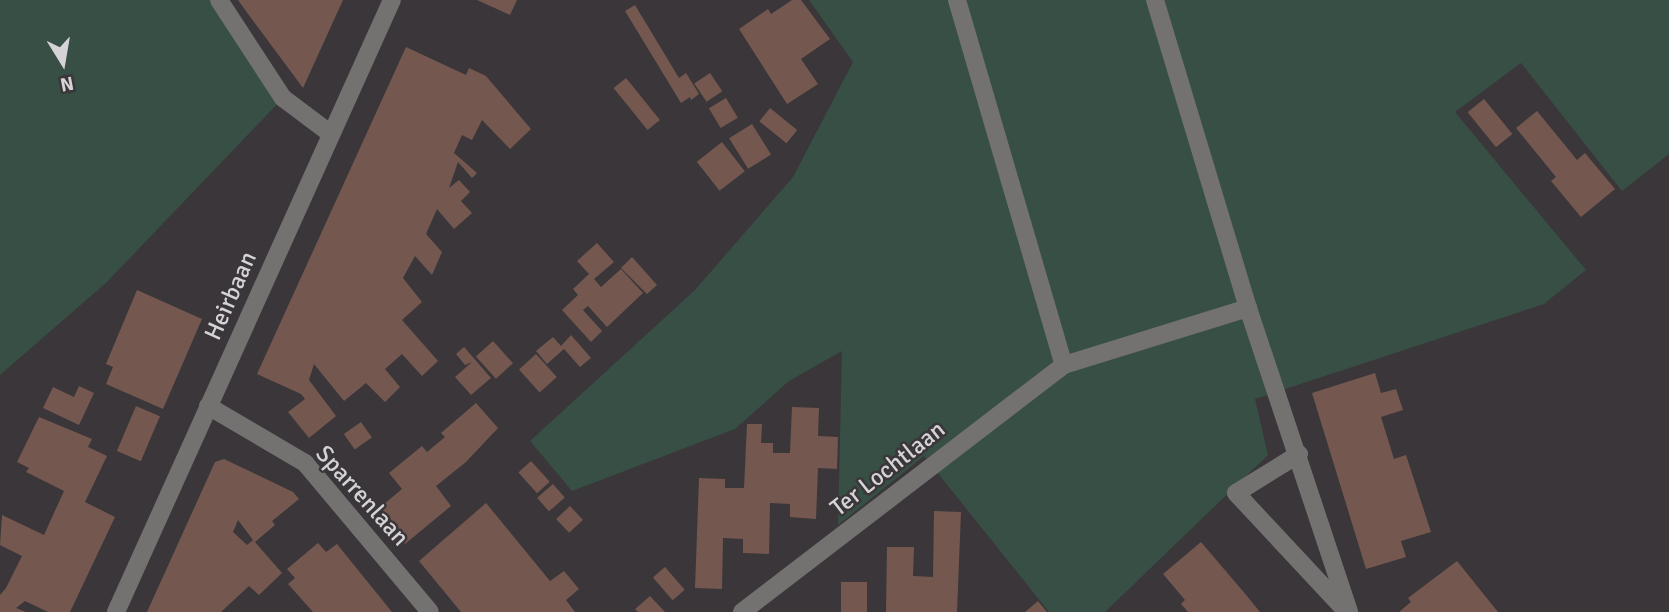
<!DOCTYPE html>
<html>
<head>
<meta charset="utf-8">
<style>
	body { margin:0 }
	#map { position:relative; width:1669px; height:612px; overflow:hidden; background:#3a363a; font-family:Signika,sans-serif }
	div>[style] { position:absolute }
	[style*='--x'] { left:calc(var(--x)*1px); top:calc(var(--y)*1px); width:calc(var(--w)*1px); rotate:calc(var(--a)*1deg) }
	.green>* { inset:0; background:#374f44 }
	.building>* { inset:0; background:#74584f; transform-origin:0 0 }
	.minor>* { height:18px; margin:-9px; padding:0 9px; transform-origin:9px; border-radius:9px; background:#737270 }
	span { translate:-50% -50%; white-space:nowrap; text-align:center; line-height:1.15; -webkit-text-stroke:5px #3a363a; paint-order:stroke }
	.street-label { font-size:24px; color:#d5d3d5 }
	.north { position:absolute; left:28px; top:28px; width:70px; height:70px; -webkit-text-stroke:5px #3a363a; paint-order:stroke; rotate:169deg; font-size:19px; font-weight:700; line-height:28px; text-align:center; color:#d5d3d5 }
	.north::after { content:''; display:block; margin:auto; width:24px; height:32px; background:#d5d3d5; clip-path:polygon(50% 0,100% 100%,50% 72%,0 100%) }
</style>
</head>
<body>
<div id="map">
	<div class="green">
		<div style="clip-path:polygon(0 0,219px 0,283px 98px,106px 283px,0 375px)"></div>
		<div style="clip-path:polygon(809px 0,1669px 0,1669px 154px,1622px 191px,1521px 63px,1455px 112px,1586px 270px,1544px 304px,1255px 399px,1268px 455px,1105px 612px,1049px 612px,924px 456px,838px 525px,842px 351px,789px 381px,735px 429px,572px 491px,530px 441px,695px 290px,793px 177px,853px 62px)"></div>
	</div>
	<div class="building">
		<div style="clip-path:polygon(238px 0,343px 0,303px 88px,248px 14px)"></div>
		<div style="clip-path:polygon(477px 0,517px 0,510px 15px)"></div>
		<div style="clip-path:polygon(792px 0,801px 0,830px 39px,801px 59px,818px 84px,787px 104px,739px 29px,768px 9px,771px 14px)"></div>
		<div style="clip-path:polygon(635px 5px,679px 78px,686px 73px,699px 94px,691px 100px,690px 97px,681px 103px,625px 11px)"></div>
		<div style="clip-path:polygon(406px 47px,466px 75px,469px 68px,486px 76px,531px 129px,510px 149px,482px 120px,472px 140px,462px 135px,454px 153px,477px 173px,472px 178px,458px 162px,449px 188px,459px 180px,470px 192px,461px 201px,472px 213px,454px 229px,437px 209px,426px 234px,442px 252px,432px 275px,415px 256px,403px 278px,422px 302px,402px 320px,438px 361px,422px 376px,402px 354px,385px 369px,400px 387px,385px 402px,366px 383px,344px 401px,314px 364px,309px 380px,336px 416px,309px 438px,288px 412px,305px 399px,301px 394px,257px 374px)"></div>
		<div style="left:710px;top:73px;width:22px;height:19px;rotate:56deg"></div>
		<div style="left:626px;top:78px;width:54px;height:16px;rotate:51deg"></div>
		<div style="left:726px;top:98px;width:23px;height:20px;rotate:59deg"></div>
		<div style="left:1484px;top:99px;width:45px;height:21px;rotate:51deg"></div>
		<div style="left:770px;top:108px;width:35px;height:17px;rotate:39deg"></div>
		<div style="clip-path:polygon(1537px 111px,1577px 160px,1585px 153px,1615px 189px,1581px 217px,1551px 181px,1556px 177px,1516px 128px)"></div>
		<div style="left:752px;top:124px;width:36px;height:27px;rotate:58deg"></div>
		<div style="left:722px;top:142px;width:37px;height:32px;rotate:52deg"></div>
		<div style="clip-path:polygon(597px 243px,614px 262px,594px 279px,601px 287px,621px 269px,643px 293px,607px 327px,588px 306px,583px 310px,602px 331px,591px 342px,562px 310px,578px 295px,573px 289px,589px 274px,577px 261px)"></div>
		<div style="clip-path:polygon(632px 257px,657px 285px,647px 294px,621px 268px)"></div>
		<div style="clip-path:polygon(137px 290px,202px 319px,163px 409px,106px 384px,113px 367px,106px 364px)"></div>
		<div style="clip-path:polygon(571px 335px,591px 358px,580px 367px,564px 349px,547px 364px,536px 351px,553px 337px,561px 346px)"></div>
		<div style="left:493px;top:341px;width:30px;height:23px;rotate:48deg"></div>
		<div style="clip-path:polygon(464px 347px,491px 378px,471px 395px,455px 377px,472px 362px,465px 365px,456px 354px)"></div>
		<div style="left:536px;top:354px;width:31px;height:23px;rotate:48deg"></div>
		<div style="clip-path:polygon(1375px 373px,1381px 393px,1396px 389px,1403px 410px,1381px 417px,1394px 459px,1406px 455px,1431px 532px,1401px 541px,1406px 557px,1366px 569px,1312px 393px)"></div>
		<div style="clip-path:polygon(79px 386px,94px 393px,79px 425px,43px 408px,53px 387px,74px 397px)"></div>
		<div style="clip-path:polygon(476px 403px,498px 428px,466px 462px,436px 486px,451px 506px,405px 544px,377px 510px,402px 489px,389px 473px,422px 446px,427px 452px,445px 437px,441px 433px)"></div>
		<div style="left:136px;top:406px;width:26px;height:49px;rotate:23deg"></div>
		<div style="clip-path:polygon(792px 407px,819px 408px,818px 436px,838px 437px,837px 469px,818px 468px,816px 519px,790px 517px,790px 504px,770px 503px,769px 554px,743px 553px,743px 539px,723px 538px,722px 589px,695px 588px,699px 478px,725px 479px,725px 488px,744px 488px,747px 424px,762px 424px,761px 443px,773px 443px,773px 453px,790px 453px)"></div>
		<div style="clip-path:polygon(39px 417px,92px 439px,88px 447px,107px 456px,85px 502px,115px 517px,70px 612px,48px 612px,25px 601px,16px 608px,26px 612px,0 612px,0 595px,6px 588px,22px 556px,0 545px,2px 515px,44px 535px,64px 491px,26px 472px,29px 468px,17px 462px)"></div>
		<div style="left:361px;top:422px;width:19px;height:21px;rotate:55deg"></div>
		<div style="clip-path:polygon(evenodd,224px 459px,293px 492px,299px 499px,272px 521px,275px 525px,255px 542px,282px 573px,259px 595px,249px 586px,221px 612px,147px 612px,215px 462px,224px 459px,238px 520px,253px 540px,247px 545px,233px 532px,238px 520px)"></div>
		<div style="left:531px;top:461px;width:28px;height:17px;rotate:48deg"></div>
		<div style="left:553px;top:484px;width:18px;height:21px;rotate:49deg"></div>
		<div style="clip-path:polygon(486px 503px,550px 581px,564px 571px,579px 589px,566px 600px,575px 612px,461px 612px,419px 561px)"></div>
		<div style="left:570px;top:506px;width:19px;height:19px;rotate:47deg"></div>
		<div style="clip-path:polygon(934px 511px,961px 512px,957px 612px,886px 612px,887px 547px,914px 547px,913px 576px,933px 577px)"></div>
		<div style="clip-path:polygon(1201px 542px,1247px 596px,1260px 612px,1188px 612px,1181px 604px,1185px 600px,1163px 574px)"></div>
		<div style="clip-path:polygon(318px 543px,326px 552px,337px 544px,392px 612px,313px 612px,288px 584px,295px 578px,287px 569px)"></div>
		<div style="clip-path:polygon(1457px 561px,1498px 612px,1399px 612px,1411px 602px,1408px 598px)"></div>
		<div style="left:665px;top:567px;width:30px;height:16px;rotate:49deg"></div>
		<div style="left:841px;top:582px;width:26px;height:30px"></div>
		<div style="clip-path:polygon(650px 596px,665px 612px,638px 612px,635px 609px)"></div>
		<div style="clip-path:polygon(1038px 601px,1047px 612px,1025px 612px)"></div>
	</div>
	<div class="minor">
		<div style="--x:219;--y:0;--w:117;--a:56.9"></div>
		<div style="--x:283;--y:98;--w:60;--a:36.9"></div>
		<div style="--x:957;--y:0;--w:380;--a:73.7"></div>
		<div style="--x:1064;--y:365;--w:193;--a:-17.2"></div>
		<div style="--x:1155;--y:0;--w:322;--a:73.2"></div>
		<div style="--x:1248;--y:308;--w:320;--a:71.6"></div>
		<div style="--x:208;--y:406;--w:113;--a:30.4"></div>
		<div style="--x:305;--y:463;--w:194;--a:50"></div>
		<div style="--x:1299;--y:454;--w:74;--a:148.2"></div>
		<div style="--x:1236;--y:493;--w:161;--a:47"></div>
		<div style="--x:116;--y:612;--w:671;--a:-65.73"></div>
		<div style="--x:742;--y:612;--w:406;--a:-37.5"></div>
	</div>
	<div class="street-label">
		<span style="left:231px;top:296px;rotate:-66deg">Heirbaan</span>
		<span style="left:888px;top:469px;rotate:-38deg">Ter Lochtlaan</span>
		<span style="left:362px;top:496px;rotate:48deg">Sparrenlaan</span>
	</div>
	<div class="north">N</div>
</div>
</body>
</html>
